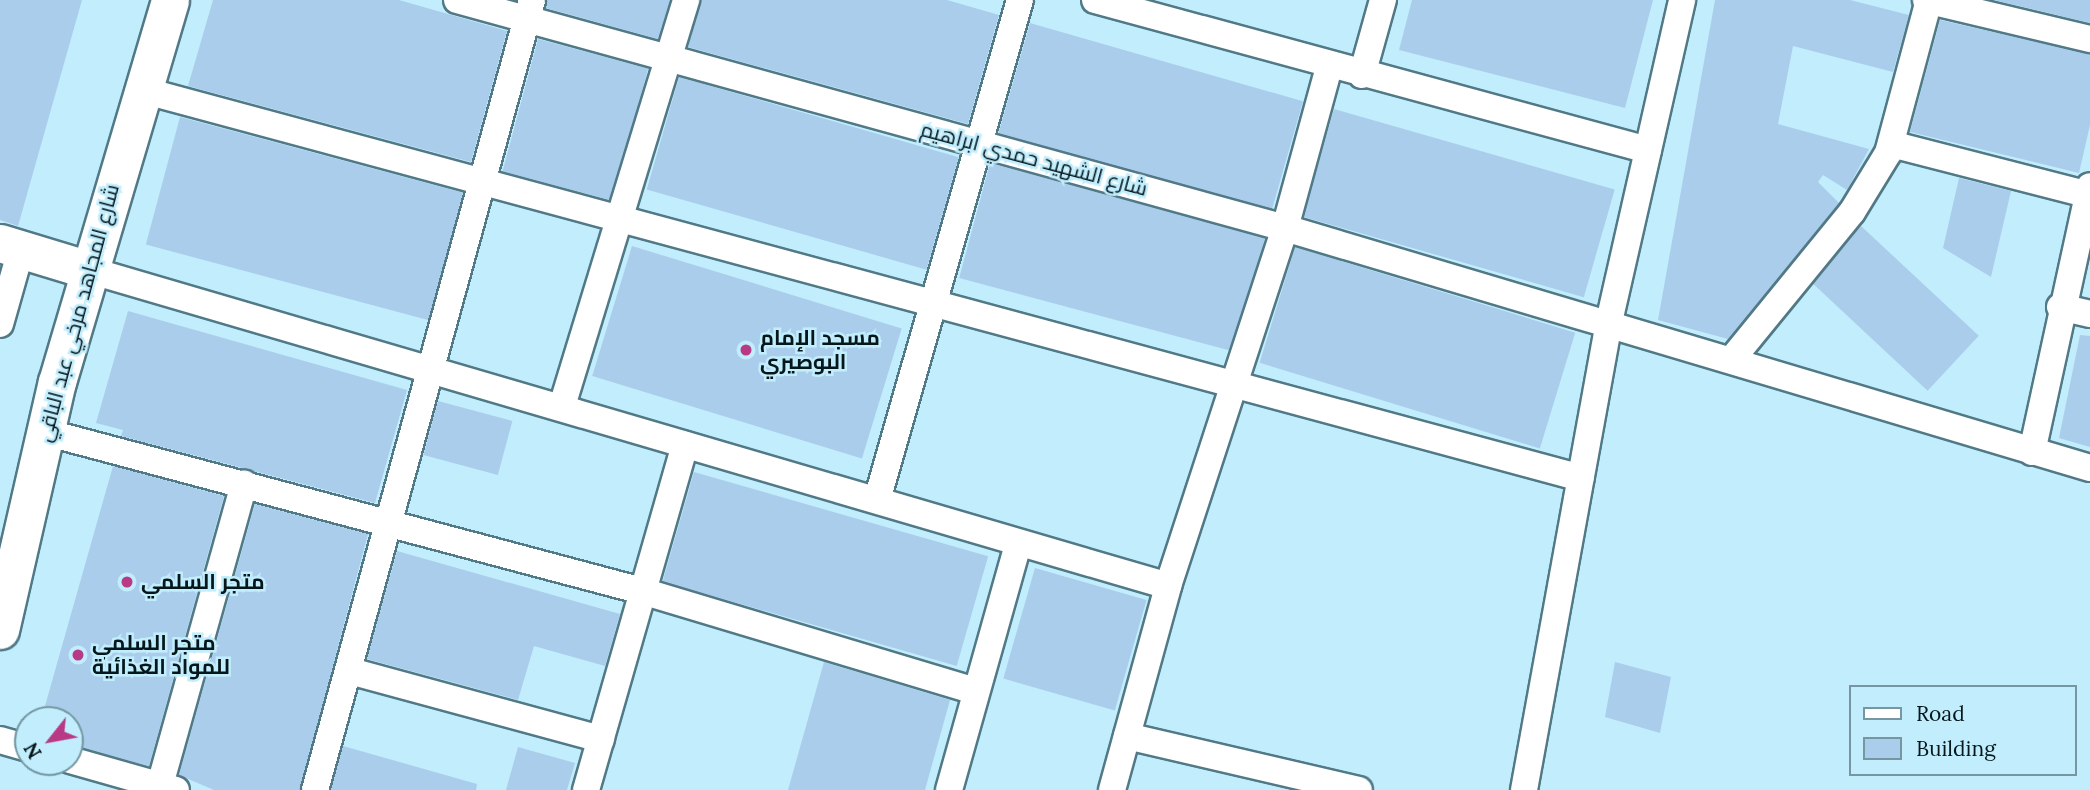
<!DOCTYPE html>
<html>
<head>
<meta charset="utf-8">
<style>
	body { margin:0 }
	#map { position:relative; width:2090px; height:790px; overflow:hidden; background:#c1edfc; font-family:Lora,Cairo,serif }
	div>[style] { position:absolute }
	[style*='--x'] { left:calc(var(--x)*1px); top:calc(var(--y)*1px); width:calc(var(--w)*1px); rotate:calc(var(--a)*1deg) }
	.building>* { inset:0; background:#abcdec; transform-origin:0 0 }
	.roads { filter:drop-shadow(2px 0 #517986) drop-shadow(-2px 0 #517986) drop-shadow(0 2px #517986) drop-shadow(0 -2px #517986) }
	.street>* { height:26px; margin:-13px; padding:0 13px; transform-origin:13px; border-radius:13px; background:#fff }
	.secondary>* { height:37px; margin:-18.5px; padding:0 18.5px; transform-origin:18.5px; border-radius:18.5px; background:#fff }
	.dots>* { width:19px; height:19px; translate:-50% -50%; box-sizing:border-box; border:4px solid #c1edfc; border-radius:50% }
	span { translate:-50% -50%; white-space:nowrap; text-align:center; line-height:1.15; -webkit-text-stroke:5px #c1edfc; paint-order:stroke }
	.street-label { font-size:21px; color:#06171c }
	.poi-label { font-size:21px; color:#06171c; font-weight:700 }
	.left { translate:0 -50%; text-align:left }
	.legend { position:absolute; left:1849px; top:685px; width:228px; height:91px; box-sizing:border-box; background:#c1edfc; border:2px solid #7697a2; margin:0; padding:9px 12px; list-style:none; font-size:21px; color:#06171c }
	.legend li { display:flex; align-items:center; gap:14px; height:35px }
	.legend b { width:35px; border:2px solid #7697a2 }
	.north { position:absolute; left:14px; top:706px; width:70px; height:70px; box-sizing:border-box; background:#c1edfc; border:2px solid #7697a2; border-radius:50%; rotate:239deg; font-size:19px; font-weight:700; line-height:28px; text-align:center; color:#06171c }
	.north::after { content:''; display:block; margin:auto; width:24px; height:32px; background:#b83986; clip-path:polygon(50% 0,100% 100%,50% 72%,0 100%) }
</style>
</head>
<body>
<div id="map">
	<div class="building">
		<div style="clip-path:polygon(0 0,82px 0,18px 226px,0 220px)"></div>
		<div style="clip-path:polygon(213px 0,399px 0,507px 31px,471px 162px,188px 86px)"></div>
		<div style="clip-path:polygon(547px 0,670px 0,658px 39px,546px 8px)"></div>
		<div style="clip-path:polygon(701px 0,947px 0,999px 15px,968px 124px,688px 47px)"></div>
		<div style="clip-path:polygon(1412px 0,1653px 0,1625px 108px,1399px 50px)"></div>
		<div style="clip-path:polygon(1715px 0,1850px 0,1909px 15px,1893px 72px,1793px 46px,1778px 124px,1869px 149px,1847px 190px,1823px 175px,1818px 182px,1839px 203px,1728px 339px,1658px 320px)"></div>
		<div style="clip-path:polygon(1994px 0,2090px 0,2090px 23px)"></div>
		<div style="clip-path:polygon(1940px 20px,2090px 54px,2090px 125px,2079px 173px,1910px 132px)"></div>
		<div style="left:1030px;top:23px;width:284px;height:115px;rotate:16deg"></div>
		<div style="left:538px;top:39px;width:114px;height:137px;rotate:15deg"></div>
		<div style="left:679px;top:77px;width:291px;height:117px;rotate:16deg"></div>
		<div style="left:1334px;top:109px;width:292px;height:112px;rotate:16deg"></div>
		<div style="left:180px;top:117px;width:293px;height:132px;rotate:15deg"></div>
		<div style="left:990px;top:163px;width:285px;height:119px;rotate:15deg"></div>
		<div style="clip-path:polygon(1959px 178px,2011px 191px,1991px 277px,1943px 248px)"></div>
		<div style="left:1861px;top:226px;width:161px;height:75px;rotate:43deg"></div>
		<div style="left:632px;top:246px;width:282px;height:136px;rotate:17deg"></div>
		<div style="left:1295px;top:247px;width:293px;height:121px;rotate:17deg"></div>
		<div style="clip-path:polygon(128px 311px,407px 390px,375px 503px,121px 436px,123px 430px,96px 423px)"></div>
		<div style="clip-path:polygon(2080px 335px,2090px 336px,2090px 447px,2059px 438px)"></div>
		<div style="left:438px;top:401px;width:77px;height:56px;rotate:15deg"></div>
		<div style="clip-path:polygon(113px 466px,224px 496px,149px 766px,70px 745px,70px 720px,41px 720px)"></div>
		<div style="left:694px;top:472px;width:306px;height:114px;rotate:16deg"></div>
		<div style="clip-path:polygon(255px 504px,368px 534px,300px 790px,214px 790px,179px 775px)"></div>
		<div style="clip-path:polygon(397px 551px,620px 614px,605px 666px,534px 646px,518px 700px,367px 659px)"></div>
		<div style="left:1035px;top:568px;width:116px;height:115px;rotate:16deg"></div>
		<div style="clip-path:polygon(824px 662px,950px 700px,925px 790px,788px 790px)"></div>
		<div style="clip-path:polygon(1615px 662px,1671px 677px,1660px 733px,1605px 717px)"></div>
		<div style="clip-path:polygon(343px 746px,477px 784px,476px 790px,331px 790px)"></div>
		<div style="clip-path:polygon(518px 747px,575px 763px,567px 790px,506px 790px)"></div>
	</div>
	<div class="roads">
		<div class="street">
			<div style="--x:457;--y:0;--w:859;--a:15.4"></div>
			<div style="--x:1285;--y:228;--w:840;--a:16.6"></div>
			<div style="--x:1095;--y:0;--w:573;--a:15.18"></div>
			<div style="--x:1926;--y:0;--w:169;--a:13.4"></div>
			<div style="--x:1362;--y:75;--w:78;--a:-74.4"></div>
			<div style="--x:142;--y:90;--w:1490;--a:15.09"></div>
			<div style="--x:1891;--y:144;--w:205;--a:14.4"></div>
			<div style="--x:89;--y:270;--w:1124;--a:16.32"></div>
			<div style="--x:1168;--y:586;--w:377;--a:-71.9"></div>
			<div style="--x:1285;--y:228;--w:167;--a:-74.7"></div>
			<div style="--x:2060;--y:307;--w:31;--a:13"></div>
			<div style="--x:0;--y:324;--w:77;--a:-74.2"></div>
			<div style="--x:1732;--y:359;--w:190;--a:-50.8"></div>
			<div style="--x:1852;--y:212;--w:69;--a:-58.6"></div>
			<div style="--x:1888;--y:153;--w:158;--a:-75"></div>
			<div style="--x:562;--y:406;--w:425;--a:-73"></div>
			<div style="--x:45;--y:432;--w:618;--a:14.91"></div>
			<div style="--x:642;--y:591;--w:348;--a:16.7"></div>
			<div style="--x:2032;--y:452;--w:272;--a:-77.7"></div>
			<div style="--x:877;--y:500;--w:520;--a:-74.04"></div>
			<div style="--x:350;--y:671;--w:260;--a:15.2"></div>
			<div style="--x:1127;--y:736;--w:238;--a:13.1"></div>
			<div style="--x:0;--y:740;--w:29;--a:16"></div>
			<div style="--x:70;--y:760;--w:110;--a:15.8"></div>
			<div style="--x:160;--y:785;--w:313;--a:-74.4"></div>
			<div style="--x:315;--y:790;--w:819;--a:-74.64"></div>
			<div style="--x:586;--y:790;--w:359;--a:-74"></div>
			<div style="--x:949;--y:790;--w:255;--a:-74.3"></div>
			<div style="--x:1112;--y:790;--w:212;--a:-74.6"></div>
			<div style="--x:1524;--y:790;--w:476;--a:-79.7"></div>
			<div style="--x:1609;--y:322;--w:330;--a:-77.2"></div>
		</div>
		<div class="secondary">
			<div style="--x:0;--y:243;--w:93;--a:16.9"></div>
			<div style="--x:0;--y:630;--w:254;--a:-77.1"></div>
			<div style="--x:57;--y:382;--w:398;--a:-73.5"></div>
		</div>
	</div>
	<div class="dots">
		<div style="left:746px;top:350px;background:#b83986"></div>
		<div style="left:127px;top:582px;background:#b83986"></div>
		<div style="left:78px;top:655px;background:#b83986"></div>
	</div>
	<div class="street-label">
		<span style="left:1034px;top:159px;rotate:15deg">شارع الشهيد حمدي ابراهيم</span>
		<span style="left:78px;top:313px;rotate:-75deg">شارع المجاهد مرخي عبد الباقي</span>
	</div>
	<div class="poi-label">
		<span class="left" style="left:760px;top:350px">مسجد الإمام<br>البوصيري</span>
		<span class="left" style="left:141px;top:582px">متجر السلمي</span>
		<span class="left" style="left:92px;top:655px">متجر السلمي<br>للمواد الغذائية</span>
	</div>
	<ul class="legend">
	<li><b style="height:9px;background:#fff"></b>Road</li>
	<li><b style="height:19px;background:#abcdec"></b>Building</li>
	</ul>
	<div class="north">N</div>
</div>
</body>
</html>
